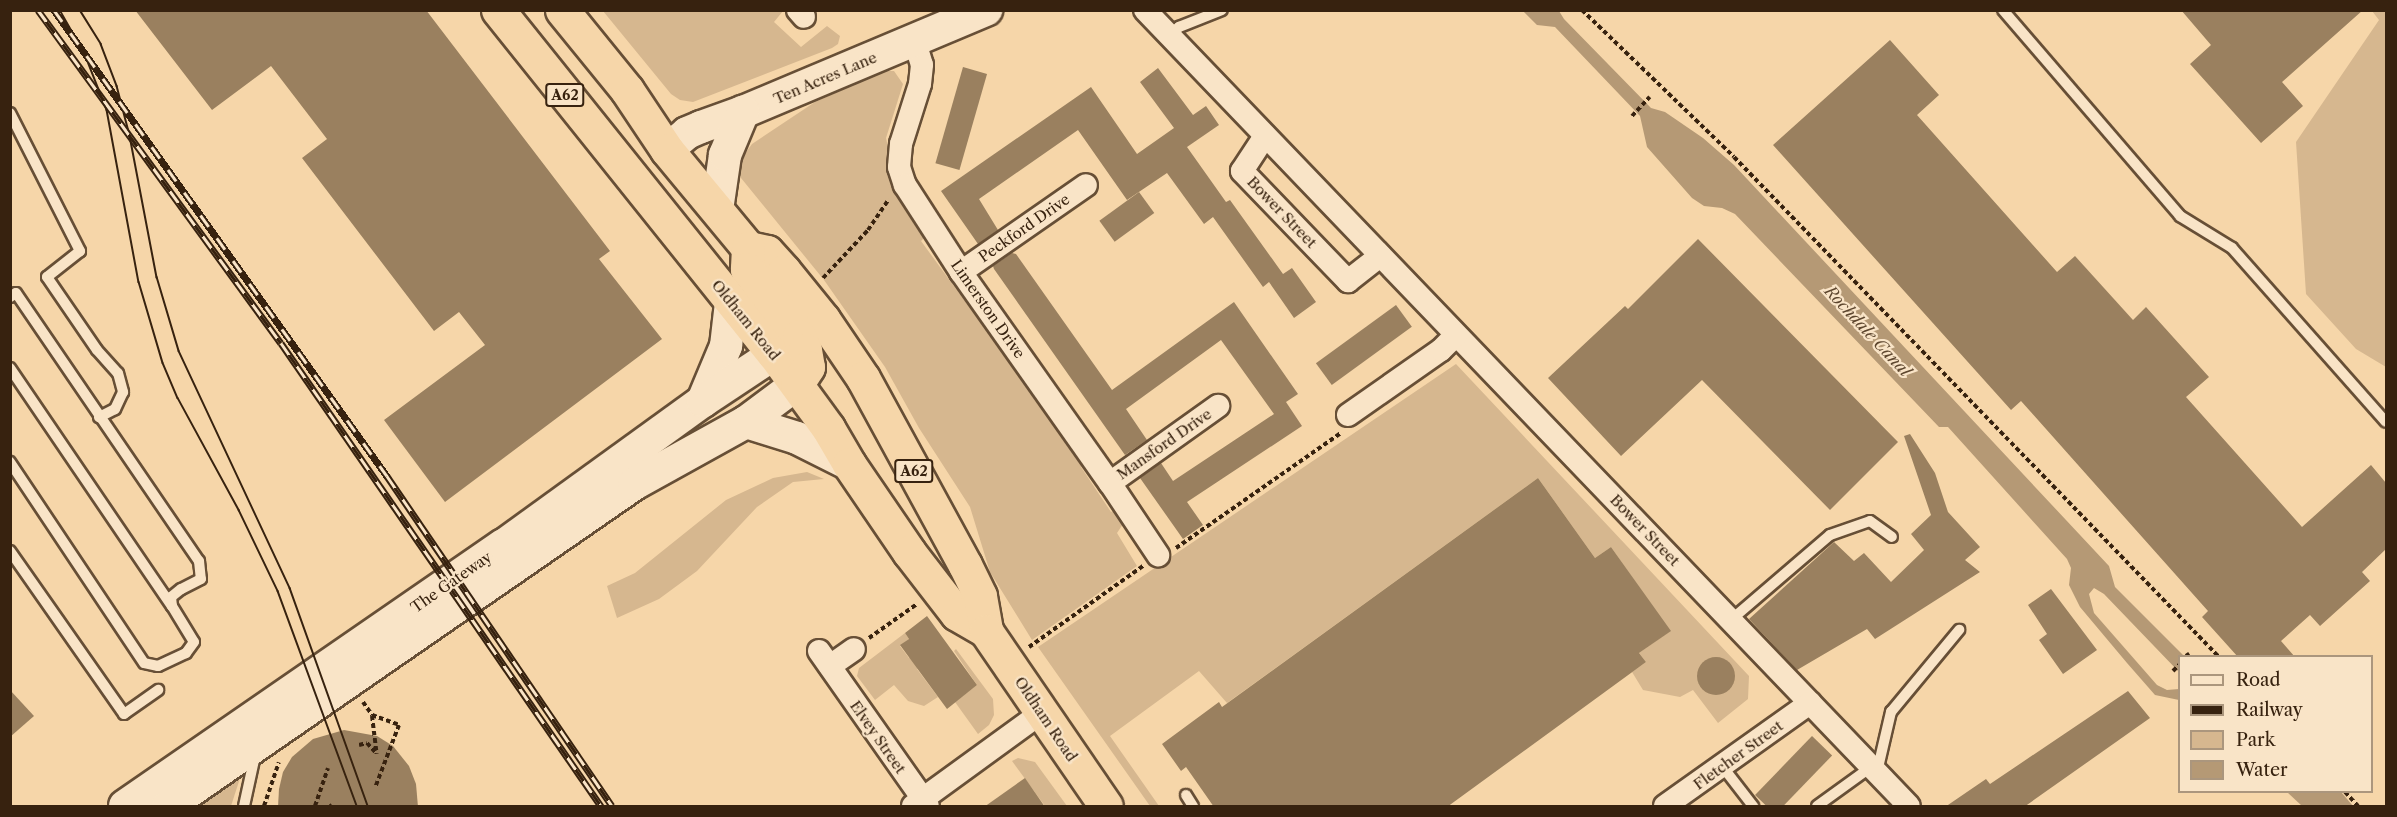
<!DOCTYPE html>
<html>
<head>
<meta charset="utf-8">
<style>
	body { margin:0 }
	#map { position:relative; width:2397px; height:817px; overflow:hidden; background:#f6d6a9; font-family:"Libre Caslon Text",serif }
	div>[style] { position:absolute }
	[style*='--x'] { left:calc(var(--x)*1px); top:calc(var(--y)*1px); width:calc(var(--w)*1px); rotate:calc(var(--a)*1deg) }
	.green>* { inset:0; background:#d6b78f }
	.water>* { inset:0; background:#b59975 }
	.building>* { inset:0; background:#9a805f; transform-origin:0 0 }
	.round { border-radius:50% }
	.path>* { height:4px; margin-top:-2px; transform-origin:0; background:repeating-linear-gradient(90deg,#37220f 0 4.5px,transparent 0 7.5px) }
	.roads { filter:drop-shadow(2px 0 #674f36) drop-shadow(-2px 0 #674f36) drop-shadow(0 2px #674f36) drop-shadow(0 -2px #674f36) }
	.lane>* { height:10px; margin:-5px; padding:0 5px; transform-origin:5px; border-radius:5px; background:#f9e4c7 }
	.street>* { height:22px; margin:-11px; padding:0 11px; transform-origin:11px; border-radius:11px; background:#f9e4c7 }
	.secondary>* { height:32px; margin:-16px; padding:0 16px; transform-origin:16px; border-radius:16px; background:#f9e4c7 }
	.highway>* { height:33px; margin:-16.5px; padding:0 16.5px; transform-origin:16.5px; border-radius:16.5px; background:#f6d6a9 }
	.tram>* { height:1.5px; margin:-0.75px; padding:0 0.75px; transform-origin:0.75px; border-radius:0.75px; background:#37220f }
	.rail>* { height:7px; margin-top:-3.5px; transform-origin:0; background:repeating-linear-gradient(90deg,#f9e4c7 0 14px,#37220f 0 28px); box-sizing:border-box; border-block:2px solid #37220f }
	span { translate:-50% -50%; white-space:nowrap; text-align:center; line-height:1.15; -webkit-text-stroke:4.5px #f9e4c7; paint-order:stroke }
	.shield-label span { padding:2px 4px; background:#f9e4c7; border:2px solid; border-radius:4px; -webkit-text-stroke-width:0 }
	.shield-label { font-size:14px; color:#37220f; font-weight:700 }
	.street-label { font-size:15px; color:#37220f }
	.water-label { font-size:16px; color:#5d462e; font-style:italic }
	.frame { position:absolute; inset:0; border:12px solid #37220f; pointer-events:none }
	.legend { position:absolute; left:2178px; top:655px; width:195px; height:138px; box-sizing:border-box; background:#f9e4c7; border:2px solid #ab967d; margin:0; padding:8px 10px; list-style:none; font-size:18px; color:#37220f }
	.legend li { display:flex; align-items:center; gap:12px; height:30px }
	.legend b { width:30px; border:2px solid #ab967d }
</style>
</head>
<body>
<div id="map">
	<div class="green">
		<div style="clip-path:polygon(603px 11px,783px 11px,774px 22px,801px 47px,827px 26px,840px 36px,838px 44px,832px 48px,693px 102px,680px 100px,671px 94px)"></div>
		<div style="clip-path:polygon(2372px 11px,2386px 11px,2386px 367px,2356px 349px,2306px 294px,2296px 142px,2379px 20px)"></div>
		<div style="clip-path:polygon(885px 71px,894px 71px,903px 84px,886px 138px,890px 155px,926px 236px,921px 241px,967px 304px,972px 301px,1086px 462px,1081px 467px,1111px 512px,1115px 510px,1125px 521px,1117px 533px,1137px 566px,1032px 640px,990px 572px,970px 507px,919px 428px,885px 367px,824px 280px,741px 178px,741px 159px,752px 144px,815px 102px)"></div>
		<div style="clip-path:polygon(1456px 364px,1749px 676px,1748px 699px,1718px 723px,1693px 690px,1680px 697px,1643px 690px,1632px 672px,1646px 662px,1639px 653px,1670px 631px,1611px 547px,1595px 558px,1538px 478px,1227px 703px,1199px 671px,1110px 736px,1159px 806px,1150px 806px,1038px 647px)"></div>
		<div style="clip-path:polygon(807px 472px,824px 479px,793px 482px,757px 507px,697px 571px,659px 599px,617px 618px,607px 586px,635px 573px,726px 500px,773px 478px)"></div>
		<div style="clip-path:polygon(905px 633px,909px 639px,900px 646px,909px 658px,918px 651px,926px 662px,917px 669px,938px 697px,924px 706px,908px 701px,894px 685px,875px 700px,857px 676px,859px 668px)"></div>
		<div style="clip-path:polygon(956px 649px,993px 699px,994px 715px,989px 725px,978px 734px,955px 702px,977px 685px,954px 651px)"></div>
		<div style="clip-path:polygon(1018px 758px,1035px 762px,1067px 806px,1045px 806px,1012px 761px)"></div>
		<div style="clip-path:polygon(243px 769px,231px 806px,189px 806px)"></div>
	</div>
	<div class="water">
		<div style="clip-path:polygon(1523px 11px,1559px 11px,1564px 19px,1651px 108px,1665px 112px,1703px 138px,1734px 165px,2109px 566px,2115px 587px,2184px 656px,2180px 656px,2179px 672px,2104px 594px,2094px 588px,2089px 594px,2094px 613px,2157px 685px,2167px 690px,2179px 689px,2179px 700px,2155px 695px,2127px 663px,2080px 607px,2069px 585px,2071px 568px,2067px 559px,1948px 427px,1939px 427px,1735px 214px,1722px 208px,1704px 206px,1692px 198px,1647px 147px,1640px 116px,1555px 27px,1537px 25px)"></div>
		<div style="clip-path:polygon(2287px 792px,2341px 792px,2353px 806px,2302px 806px)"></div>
	</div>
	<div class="building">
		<div style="clip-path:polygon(135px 10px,426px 10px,610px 251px,599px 259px,662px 339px,445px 502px,384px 420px,485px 345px,459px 312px,434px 331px,302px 158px,327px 139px,271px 66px,212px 110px)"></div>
		<div style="clip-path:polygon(2181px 10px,2363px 10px,2282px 82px,2303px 106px,2261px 143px,2190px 64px,2211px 45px)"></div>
		<div style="clip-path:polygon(1890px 40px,1939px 95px,1917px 115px,2057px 272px,2075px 256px,2133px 320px,2146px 307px,2209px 377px,2186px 397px,2302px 527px,2371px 465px,2386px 483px,2386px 549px,2362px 572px,2370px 581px,2320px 626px,2310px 615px,2281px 641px,2295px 657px,2238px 657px,2202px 617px,2208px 611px,2021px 401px,2011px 410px,1773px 145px)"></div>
		<div style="left:963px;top:67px;width:25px;height:100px;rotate:16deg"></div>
		<div style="clip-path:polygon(1158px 68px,1193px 115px,1206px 106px,1219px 125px,1187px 147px,1226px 202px,1230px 200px,1283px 274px,1292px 268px,1316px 302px,1294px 318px,1269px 282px,1263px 287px,1213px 217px,1204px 224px,1167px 173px,1127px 200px,1078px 130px,979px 199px,998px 230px,978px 244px,941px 191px,1091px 87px,1137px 154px,1174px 128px,1140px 82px)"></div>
		<div style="left:1139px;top:192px;width:26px;height:49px;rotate:54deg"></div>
		<div style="clip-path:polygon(1698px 239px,1898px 442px,1830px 510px,1702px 380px,1621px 456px,1548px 378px,1625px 306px,1628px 309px)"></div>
		<div style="clip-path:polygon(1012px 253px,1016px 254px,1112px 390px,1234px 302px,1298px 394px,1286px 402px,1302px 426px,1187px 502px,1203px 525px,1183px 539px,1140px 478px,1161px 463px,1173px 481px,1274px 414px,1221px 340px,1126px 409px,1147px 440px,1125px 455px,994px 269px,993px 266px)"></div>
		<div style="left:1396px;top:305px;width:27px;height:99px;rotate:54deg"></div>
		<div style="clip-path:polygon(1910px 434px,1935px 473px,1948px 512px,1980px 547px,1965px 560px,1980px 572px,1875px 639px,1867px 629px,1797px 670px,1749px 619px,1834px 542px,1854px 561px,1864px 553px,1891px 582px,1924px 550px,1911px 534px,1931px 515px,1904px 436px)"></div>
		<div style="clip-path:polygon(1538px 478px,1595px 558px,1611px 547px,1671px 631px,1639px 653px,1646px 662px,1447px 807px,1214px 807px,1186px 767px,1181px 771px,1162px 744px,1219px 702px,1222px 707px)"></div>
		<div style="clip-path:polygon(2051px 589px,2097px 650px,2063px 674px,2039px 640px,2047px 634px,2028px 605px)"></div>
		<div style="clip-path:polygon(927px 616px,977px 685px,947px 709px,900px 645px,909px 639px,905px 633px)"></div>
		<div class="round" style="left:1697px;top:657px;width:38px;height:38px"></div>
		<div style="clip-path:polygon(10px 690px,34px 716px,10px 737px)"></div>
		<div style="clip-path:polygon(2128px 691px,2150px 718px,2024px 807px,1945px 807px,1986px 779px,1990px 784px)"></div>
		<div style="clip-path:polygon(344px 730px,377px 736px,393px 746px,409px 766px,416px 784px,418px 807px,278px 807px,279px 789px,283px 772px,292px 757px,313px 739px)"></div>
		<div style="left:1812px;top:736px;width:28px;height:82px;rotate:44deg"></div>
		<div style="clip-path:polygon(1025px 778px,1045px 807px,984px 807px)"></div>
	</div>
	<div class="path">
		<div style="--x:1582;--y:10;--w:211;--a:44"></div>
		<div style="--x:1734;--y:157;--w:695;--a:45.87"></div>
		<div style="--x:1632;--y:116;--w:26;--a:-47"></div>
		<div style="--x:823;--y:278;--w:66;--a:-46.8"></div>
		<div style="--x:868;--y:230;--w:37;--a:-56"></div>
		<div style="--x:1176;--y:548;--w:201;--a:-34.9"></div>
		<div style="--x:869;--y:638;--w:59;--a:-35.3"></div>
		<div style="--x:1029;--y:647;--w:140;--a:-35.4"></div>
		<div style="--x:2186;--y:656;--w:4;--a:-34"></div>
		<div style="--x:2173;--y:671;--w:10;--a:-45"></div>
		<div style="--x:363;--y:702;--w:16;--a:55"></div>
		<div style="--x:372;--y:715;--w:29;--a:20"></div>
		<div style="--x:399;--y:725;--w:67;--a:110.9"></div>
		<div style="--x:372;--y:716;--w:38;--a:83"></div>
		<div style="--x:359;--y:745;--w:8;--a:-14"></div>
		<div style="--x:367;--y:743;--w:13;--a:48"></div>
		<div style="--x:2345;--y:792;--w:19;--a:47"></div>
		<div style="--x:329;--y:805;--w:2;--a:27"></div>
		<div style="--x:264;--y:806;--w:46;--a:-71.2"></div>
		<div style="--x:315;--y:806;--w:40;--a:-71.1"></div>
	</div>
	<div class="roads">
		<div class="lane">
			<div style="--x:2003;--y:10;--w:272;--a:49.3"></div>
			<div style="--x:2180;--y:216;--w:61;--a:31.6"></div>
			<div style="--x:2232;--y:248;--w:232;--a:48.5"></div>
			<div style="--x:1169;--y:35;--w:13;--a:-39"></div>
			<div style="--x:1179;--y:27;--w:46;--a:-21.6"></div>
			<div style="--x:10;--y:113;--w:155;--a:63.1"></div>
			<div style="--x:80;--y:251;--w:42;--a:141.8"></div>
			<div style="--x:47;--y:277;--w:88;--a:55.6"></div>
			<div style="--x:97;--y:350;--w:31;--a:48"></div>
			<div style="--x:118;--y:373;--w:20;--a:75"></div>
			<div style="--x:123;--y:392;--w:19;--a:115"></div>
			<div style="--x:115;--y:409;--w:18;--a:153"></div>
			<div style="--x:10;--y:297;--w:7;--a:-34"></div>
			<div style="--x:16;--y:293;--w:325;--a:55.7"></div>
			<div style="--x:199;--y:561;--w:18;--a:84"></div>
			<div style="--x:201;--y:579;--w:22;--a:153"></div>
			<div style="--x:181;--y:589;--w:13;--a:141"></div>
			<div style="--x:171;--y:597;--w:9;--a:84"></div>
			<div style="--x:172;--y:606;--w:42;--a:58.6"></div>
			<div style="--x:194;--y:642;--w:14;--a:126"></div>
			<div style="--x:186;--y:653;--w:31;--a:155"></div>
			<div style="--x:158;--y:666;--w:14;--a:-168"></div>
			<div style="--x:144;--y:663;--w:242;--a:-123.7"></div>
			<div style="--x:10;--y:368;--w:288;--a:55.8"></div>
			<div style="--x:10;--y:551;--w:199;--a:55"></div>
			<div style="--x:124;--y:714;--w:42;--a:-35.2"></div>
			<div style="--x:1732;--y:619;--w:129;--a:-40.6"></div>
			<div style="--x:1830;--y:535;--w:42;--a:-19.3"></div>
			<div style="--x:1870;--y:521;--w:27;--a:36"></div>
			<div style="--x:1722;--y:766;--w:51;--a:52.2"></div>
			<div style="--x:1877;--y:772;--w:62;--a:-76.9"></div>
			<div style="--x:1891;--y:712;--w:107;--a:-50.3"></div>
			<div style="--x:1186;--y:795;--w:13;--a:58"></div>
			<div style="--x:244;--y:806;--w:56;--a:-77.7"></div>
			<div style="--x:1817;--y:806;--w:67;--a:-35.8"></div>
		</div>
		<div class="street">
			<div style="--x:798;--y:10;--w:9;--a:49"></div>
			<div style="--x:1145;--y:10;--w:1103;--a:46.18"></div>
			<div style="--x:914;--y:39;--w:27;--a:73"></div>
			<div style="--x:922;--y:65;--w:19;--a:96"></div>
			<div style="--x:920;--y:84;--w:63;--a:107.6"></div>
			<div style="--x:901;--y:144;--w:23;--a:95"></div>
			<div style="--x:899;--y:167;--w:19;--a:72"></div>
			<div style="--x:905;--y:185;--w:103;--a:57.2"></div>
			<div style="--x:961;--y:272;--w:258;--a:54.8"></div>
			<div style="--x:1110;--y:483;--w:87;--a:56.3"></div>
			<div style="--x:1265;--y:136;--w:42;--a:123.3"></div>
			<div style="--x:1242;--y:171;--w:153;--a:46.1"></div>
			<div style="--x:1348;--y:281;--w:41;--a:-38"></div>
			<div style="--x:961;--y:272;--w:152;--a:-34.8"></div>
			<div style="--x:1348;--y:415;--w:113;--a:-35"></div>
			<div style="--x:1441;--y:350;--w:21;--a:-45"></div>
			<div style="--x:1110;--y:483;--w:133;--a:-35.5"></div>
			<div style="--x:819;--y:651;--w:189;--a:54.9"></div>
			<div style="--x:830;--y:666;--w:29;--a:-35"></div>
			<div style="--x:913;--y:806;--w:158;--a:-36"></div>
			<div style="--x:1665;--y:806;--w:178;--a:-35.4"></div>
		</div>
		<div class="secondary">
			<div style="--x:667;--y:150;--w:26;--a:-40"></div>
			<div style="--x:687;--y:133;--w:15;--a:-23"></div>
			<div style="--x:701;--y:127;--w:45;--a:-19.7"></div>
			<div style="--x:743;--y:112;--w:264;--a:-22.8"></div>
			<div style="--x:717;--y:210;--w:56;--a:-81.7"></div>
			<div style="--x:725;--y:155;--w:47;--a:-67.3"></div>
			<div style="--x:703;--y:401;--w:60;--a:-67.3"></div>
			<div style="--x:726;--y:346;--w:43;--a:-83.4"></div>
			<div style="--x:746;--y:422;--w:53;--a:17.4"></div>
			<div style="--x:797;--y:438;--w:58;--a:26.6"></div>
			<div style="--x:125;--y:806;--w:460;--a:-34.6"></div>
			<div style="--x:504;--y:545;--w:246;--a:-35.9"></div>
			<div style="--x:703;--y:401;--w:85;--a:-33.5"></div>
			<div style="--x:168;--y:806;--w:566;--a:-34.64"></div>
			<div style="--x:634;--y:484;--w:128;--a:-29"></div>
			<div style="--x:746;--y:422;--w:64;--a:-36.7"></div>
		</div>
		<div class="highway">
			<div style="--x:498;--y:10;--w:441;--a:51.3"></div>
			<div style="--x:774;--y:354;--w:92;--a:53.9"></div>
			<div style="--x:828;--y:428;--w:42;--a:59.7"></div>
			<div style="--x:849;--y:464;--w:107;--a:55.7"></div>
			<div style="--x:909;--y:552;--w:78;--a:52.3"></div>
			<div style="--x:957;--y:614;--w:34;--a:30"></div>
			<div style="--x:562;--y:10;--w:103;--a:50.9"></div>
			<div style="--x:627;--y:90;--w:72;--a:56.3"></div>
			<div style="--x:667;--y:150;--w:127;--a:50.4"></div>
			<div style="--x:748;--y:248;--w:19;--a:12"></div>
			<div style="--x:767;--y:252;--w:25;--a:48"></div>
			<div style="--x:784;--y:271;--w:62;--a:50.9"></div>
			<div style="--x:823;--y:319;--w:71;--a:55.9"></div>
			<div style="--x:863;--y:378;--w:213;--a:61.4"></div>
			<div style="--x:965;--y:565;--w:34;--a:64"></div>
			<div style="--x:980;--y:596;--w:36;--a:80"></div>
			<div style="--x:986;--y:631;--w:212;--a:55.6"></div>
			<div style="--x:748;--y:248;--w:21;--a:93"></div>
			<div style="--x:747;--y:269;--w:85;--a:52.2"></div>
			<div style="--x:799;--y:336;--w:15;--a:67"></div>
			<div style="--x:805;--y:350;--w:17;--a:80"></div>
			<div style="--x:808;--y:367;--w:20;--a:123"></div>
		</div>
	</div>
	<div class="tram">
		<div style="--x:60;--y:10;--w:51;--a:60.4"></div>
		<div style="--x:85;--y:54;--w:60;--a:68.6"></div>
		<div style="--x:107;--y:110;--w:175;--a:79.5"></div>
		<div style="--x:139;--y:282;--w:84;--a:73.5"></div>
		<div style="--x:163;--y:363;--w:38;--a:67"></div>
		<div style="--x:178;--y:398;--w:128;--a:61.4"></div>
		<div style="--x:239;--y:510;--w:90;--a:64.3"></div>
		<div style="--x:278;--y:591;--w:229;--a:69.8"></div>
		<div style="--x:80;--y:10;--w:40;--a:58"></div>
		<div style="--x:101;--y:44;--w:45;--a:69.1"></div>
		<div style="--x:117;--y:86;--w:52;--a:75.4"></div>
		<div style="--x:130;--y:136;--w:144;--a:79.2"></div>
		<div style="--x:157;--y:277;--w:77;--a:73.4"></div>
		<div style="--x:179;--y:351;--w:262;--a:64.9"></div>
		<div style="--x:290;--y:588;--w:232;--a:70.3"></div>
	</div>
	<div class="rail">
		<div style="--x:38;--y:10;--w:412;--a:53.9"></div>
		<div style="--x:281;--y:343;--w:563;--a:55.35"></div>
		<div style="--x:54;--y:10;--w:573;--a:54.45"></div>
		<div style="--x:387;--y:476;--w:399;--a:55.7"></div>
	</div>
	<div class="shield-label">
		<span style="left:565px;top:95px">A62</span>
		<span style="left:914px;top:471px">A62</span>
	</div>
	<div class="street-label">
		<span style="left:825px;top:78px;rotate:-23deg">Ten Acres Lane</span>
		<span style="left:1282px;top:212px;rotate:46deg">Bower Street</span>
		<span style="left:1024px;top:228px;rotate:-35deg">Peckford Drive</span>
		<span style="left:988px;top:309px;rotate:55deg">Limerston Drive</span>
		<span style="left:746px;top:320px;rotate:51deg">Oldham Road</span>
		<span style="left:1164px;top:444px;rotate:-35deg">Mansford Drive</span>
		<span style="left:1645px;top:530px;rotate:46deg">Bower Street</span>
		<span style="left:451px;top:582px;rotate:-35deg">The Gateway</span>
		<span style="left:1046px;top:719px;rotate:56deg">Oldham Road</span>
		<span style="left:878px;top:737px;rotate:55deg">Elvey Street</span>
		<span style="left:1738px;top:755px;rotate:-36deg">Fletcher Street</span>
	</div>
	<div class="water-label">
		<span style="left:1868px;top:331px;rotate:47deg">Rochdale Canal</span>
	</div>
	<div class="frame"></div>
	<ul class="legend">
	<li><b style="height:8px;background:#f9e4c7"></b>Road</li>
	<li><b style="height:8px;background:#37220f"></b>Railway</li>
	<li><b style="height:16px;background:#d6b78f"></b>Park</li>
	<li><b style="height:16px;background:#b59975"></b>Water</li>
	</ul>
</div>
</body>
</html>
